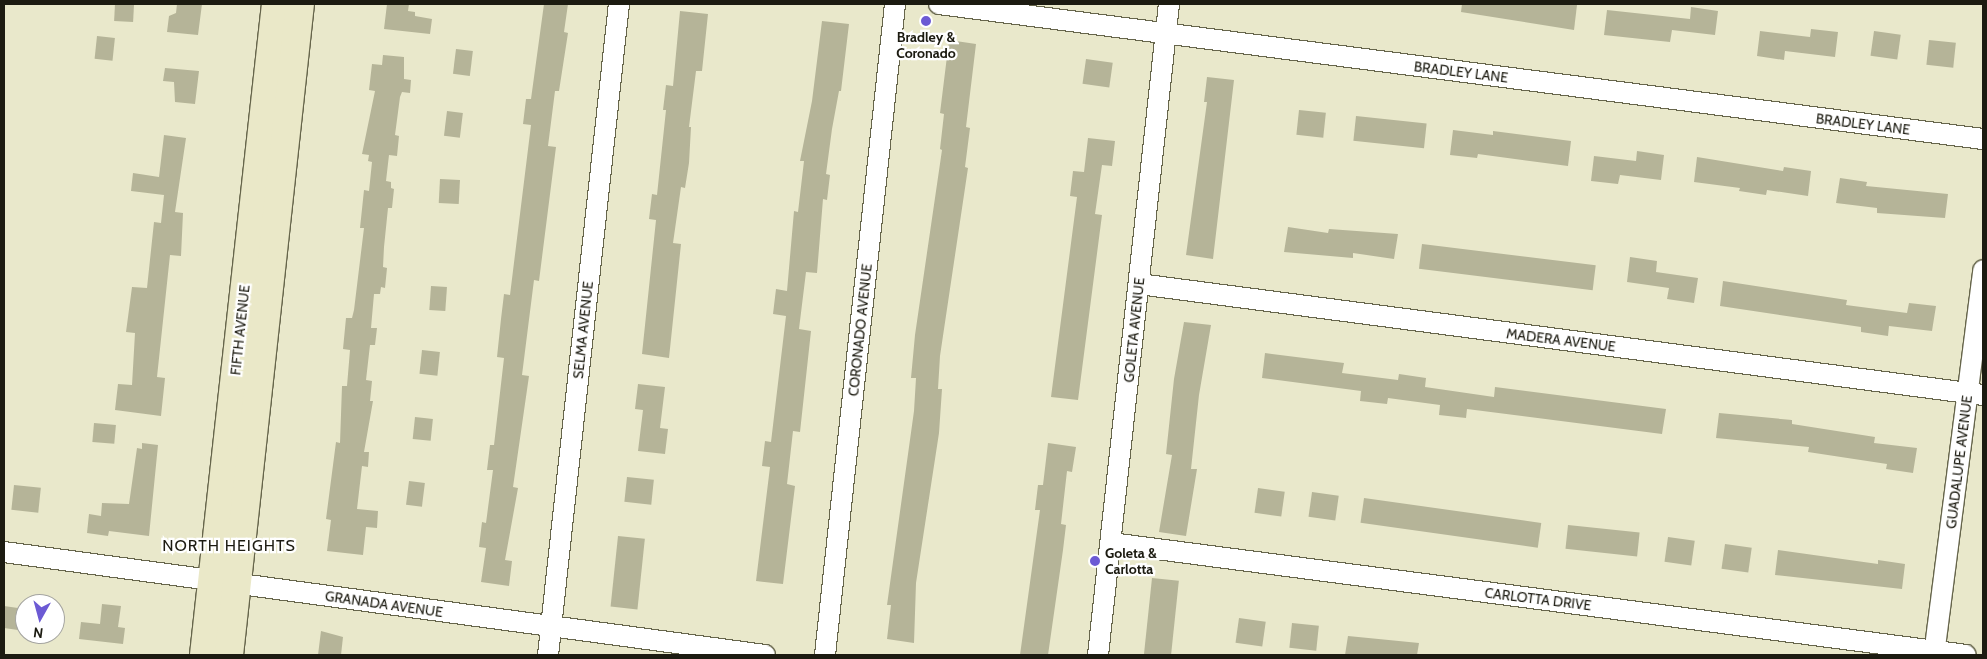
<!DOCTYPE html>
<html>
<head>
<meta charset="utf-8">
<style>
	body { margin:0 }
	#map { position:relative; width:1987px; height:659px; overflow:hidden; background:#e9e8cb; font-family:Cabin,sans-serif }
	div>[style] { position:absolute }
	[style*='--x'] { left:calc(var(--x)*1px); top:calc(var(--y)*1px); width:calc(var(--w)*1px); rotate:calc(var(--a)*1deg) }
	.building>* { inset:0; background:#b5b498; transform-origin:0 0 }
	.roads { filter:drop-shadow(1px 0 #66654b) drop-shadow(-1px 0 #66654b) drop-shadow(0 1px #66654b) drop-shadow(0 -1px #66654b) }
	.street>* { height:20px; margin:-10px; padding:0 10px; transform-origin:10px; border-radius:10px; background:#fff }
	.secondary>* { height:28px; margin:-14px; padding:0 14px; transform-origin:14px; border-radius:14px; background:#eae8c8 }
	.dots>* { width:14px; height:14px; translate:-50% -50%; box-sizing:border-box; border:2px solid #fff; border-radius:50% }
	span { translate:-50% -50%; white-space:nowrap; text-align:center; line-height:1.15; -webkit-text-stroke:4.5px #fff; paint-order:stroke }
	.poi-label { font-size:14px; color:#1c1b11; font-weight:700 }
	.left { translate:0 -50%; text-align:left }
	.street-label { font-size:14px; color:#1c1b11 }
	.quarter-label { font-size:16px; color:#1c1b11; letter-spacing:1px }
	.frame { position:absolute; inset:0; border:5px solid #1c1b11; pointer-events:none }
	.north { position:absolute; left:15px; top:594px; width:50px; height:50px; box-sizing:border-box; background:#fff; border:1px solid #a4a4a0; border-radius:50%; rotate:187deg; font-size:14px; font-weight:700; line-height:20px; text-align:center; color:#1c1b11 }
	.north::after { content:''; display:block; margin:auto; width:18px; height:22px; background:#6c5ad4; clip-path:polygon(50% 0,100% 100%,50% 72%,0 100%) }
</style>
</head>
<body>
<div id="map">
	<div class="building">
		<div style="left:115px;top:4px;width:19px;height:17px;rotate:3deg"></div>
		<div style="clip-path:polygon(177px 4px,202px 4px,198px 35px,167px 32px,169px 16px,176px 13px)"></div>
		<div style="clip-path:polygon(387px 4px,409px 4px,408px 11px,415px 12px,415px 16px,432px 19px,430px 34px,384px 29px)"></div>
		<div style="clip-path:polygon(544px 4px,568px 4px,564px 32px,568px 33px,559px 91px,555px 91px,548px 146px,556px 147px,539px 281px,534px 280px,522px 375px,529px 376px,513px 487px,518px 488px,505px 560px,512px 561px,509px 586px,481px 582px,486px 548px,479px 547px,482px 522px,486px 523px,493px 470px,487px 470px,490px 445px,494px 445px,504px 358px,497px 357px,501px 319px,504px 294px,510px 295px,531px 125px,523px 124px,526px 99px,531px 99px)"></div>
		<div style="clip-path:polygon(1462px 4px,1565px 4px,1577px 5px,1574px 30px,1461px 12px)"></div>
		<div style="clip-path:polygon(1691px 7px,1718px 11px,1715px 35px,1672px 30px,1670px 42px,1604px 35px,1607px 10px,1690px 19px)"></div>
		<div style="clip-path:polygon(680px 11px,708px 14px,702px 71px,696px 71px,689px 127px,691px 127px,689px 163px,685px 188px,681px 187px,673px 243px,681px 244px,669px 358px,642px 354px,656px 220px,649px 219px,652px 194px,657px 195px,666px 110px,663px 110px,666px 85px,673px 86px)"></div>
		<div style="clip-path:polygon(822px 21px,849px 24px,841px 91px,839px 91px,832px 129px,826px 174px,830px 175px,827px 200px,823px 199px,817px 273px,806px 272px,799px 329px,811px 331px,800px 432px,793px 431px,787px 484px,795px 486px,783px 584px,756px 581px,770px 467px,762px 466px,765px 441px,771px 442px,786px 316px,773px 314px,776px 289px,787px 291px,794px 211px,798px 212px,804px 161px,800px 161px,812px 101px)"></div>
		<div style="clip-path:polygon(1811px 29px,1838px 32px,1835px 57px,1785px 51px,1784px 60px,1757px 56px,1760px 31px,1810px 37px)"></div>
		<div style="left:1874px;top:31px;width:27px;height:25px;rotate:8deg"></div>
		<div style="left:97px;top:36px;width:18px;height:23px;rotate:6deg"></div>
		<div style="clip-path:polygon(949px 40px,976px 44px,966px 127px,970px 128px,965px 167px,968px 168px,940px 356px,938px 389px,942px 389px,939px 433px,916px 583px,914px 643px,887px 639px,891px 605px,887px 605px,914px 411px,916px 378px,911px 378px,915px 335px,942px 150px,940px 149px,944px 114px,940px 113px)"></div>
		<div style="left:1929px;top:40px;width:27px;height:25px;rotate:6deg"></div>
		<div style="left:456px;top:49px;width:17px;height:25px;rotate:7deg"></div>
		<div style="clip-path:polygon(383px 55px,404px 57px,404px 79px,411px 80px,410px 93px,402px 92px,400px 97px,395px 135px,399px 136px,397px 156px,389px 155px,386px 181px,391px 182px,391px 188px,394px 189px,392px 208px,388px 208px,384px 247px,383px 267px,387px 268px,385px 288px,381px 287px,380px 294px,374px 294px,371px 328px,377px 328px,375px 345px,370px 345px,366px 380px,372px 381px,370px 401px,373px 401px,364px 452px,369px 452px,368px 467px,362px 466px,357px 509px,378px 511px,377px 528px,366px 527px,363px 555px,327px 551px,331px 520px,326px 519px,336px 442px,340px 443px,342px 386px,347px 386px,350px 350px,343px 349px,346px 318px,352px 318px,354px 310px,364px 228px,360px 228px,364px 190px,369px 191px,372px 162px,368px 161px,369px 155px,362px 154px,375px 91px,369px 90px,372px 64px,382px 65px)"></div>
		<div style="left:1086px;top:59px;width:27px;height:25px;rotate:8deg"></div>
		<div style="clip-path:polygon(165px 68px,199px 71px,195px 104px,175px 102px,174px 82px,163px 81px)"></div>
		<div style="clip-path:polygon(1207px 77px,1234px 80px,1213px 259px,1186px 255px,1207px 102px,1204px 102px)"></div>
		<div style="left:1299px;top:110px;width:27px;height:25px;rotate:6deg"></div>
		<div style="left:447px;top:111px;width:16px;height:25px;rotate:7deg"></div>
		<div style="left:1356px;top:116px;width:71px;height:25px;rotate:6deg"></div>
		<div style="clip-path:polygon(1453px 130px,1493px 135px,1493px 131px,1571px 141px,1568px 166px,1478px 154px,1477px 158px,1450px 155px)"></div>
		<div style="clip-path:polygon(164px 135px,186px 138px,175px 212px,183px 213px,181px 256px,170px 255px,157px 377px,165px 378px,161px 416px,115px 410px,118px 384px,132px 385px,135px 333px,126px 332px,132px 287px,147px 288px,154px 222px,161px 223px,164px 195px,131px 191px,133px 173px,159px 177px)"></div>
		<div style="clip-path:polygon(1088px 138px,1115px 141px,1112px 166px,1102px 165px,1095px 214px,1102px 215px,1078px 400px,1051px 397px,1077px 197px,1070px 196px,1073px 171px,1084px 172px)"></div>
		<div style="clip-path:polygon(1637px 151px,1664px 155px,1661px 180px,1620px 175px,1618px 184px,1591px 181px,1594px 156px,1636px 161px)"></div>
		<div style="clip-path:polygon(1697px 157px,1783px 171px,1784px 167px,1811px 171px,1808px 196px,1767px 190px,1766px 195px,1739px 191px,1740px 188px,1694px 182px)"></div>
		<div style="clip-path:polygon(1840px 178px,1867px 182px,1866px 186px,1948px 194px,1945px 218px,1877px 213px,1877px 208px,1836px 203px)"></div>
		<div style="left:440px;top:179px;width:20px;height:24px;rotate:3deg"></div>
		<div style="clip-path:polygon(1288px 227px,1328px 233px,1329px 229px,1398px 234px,1394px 259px,1353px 253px,1353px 258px,1284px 252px)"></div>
		<div style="left:1422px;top:244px;width:175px;height:25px;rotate:7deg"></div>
		<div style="clip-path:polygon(1630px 257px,1657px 261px,1656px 272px,1698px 278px,1694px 303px,1667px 299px,1669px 288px,1627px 282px)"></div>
		<div style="clip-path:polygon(1723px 281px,1847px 300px,1846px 305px,1907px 313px,1909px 303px,1936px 306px,1932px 331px,1889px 326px,1888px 336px,1861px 332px,1861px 327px,1720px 306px)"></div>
		<div style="left:431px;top:286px;width:16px;height:24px;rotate:4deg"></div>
		<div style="clip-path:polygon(1184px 322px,1211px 325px,1199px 395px,1191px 469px,1197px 469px,1186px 536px,1159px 532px,1172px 455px,1166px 454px,1174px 379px)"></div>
		<div style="left:422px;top:350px;width:18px;height:24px;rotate:6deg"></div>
		<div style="clip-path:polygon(1265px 353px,1344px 363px,1342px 373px,1398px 380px,1399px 374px,1426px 378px,1425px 387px,1494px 397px,1495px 387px,1666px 409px,1662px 434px,1467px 409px,1466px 418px,1439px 415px,1440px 405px,1388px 398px,1387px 404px,1360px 401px,1361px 391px,1262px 378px)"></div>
		<div style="clip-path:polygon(638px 384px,665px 387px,660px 428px,668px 429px,665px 454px,638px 451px,643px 410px,635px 409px)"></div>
		<div style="clip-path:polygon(1719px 413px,1792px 420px,1792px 424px,1875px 437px,1874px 443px,1917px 448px,1913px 473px,1886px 469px,1887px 464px,1808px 452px,1809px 447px,1716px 438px)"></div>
		<div style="left:415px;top:417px;width:18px;height:22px;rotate:6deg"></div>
		<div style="left:94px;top:423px;width:22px;height:19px;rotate:5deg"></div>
		<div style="clip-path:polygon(142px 443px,158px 445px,149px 536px,109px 531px,108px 536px,87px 533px,89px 514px,101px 516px,102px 503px,129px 504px,137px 448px,142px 449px)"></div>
		<div style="clip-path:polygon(1048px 443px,1076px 447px,1072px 472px,1067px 471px,1061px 524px,1066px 525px,1063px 550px,1048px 655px,1020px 655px,1040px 510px,1035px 510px,1038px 485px,1043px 485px)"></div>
		<div style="left:627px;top:477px;width:27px;height:25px;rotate:6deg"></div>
		<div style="left:409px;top:481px;width:16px;height:24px;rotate:7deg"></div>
		<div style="left:14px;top:485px;width:27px;height:25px;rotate:6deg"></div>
		<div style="left:1258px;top:488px;width:27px;height:25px;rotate:8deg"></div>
		<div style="left:1312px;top:492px;width:27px;height:25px;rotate:8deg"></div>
		<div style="left:1364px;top:498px;width:179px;height:25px;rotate:8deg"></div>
		<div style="left:1568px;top:525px;width:72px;height:24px;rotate:6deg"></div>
		<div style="left:618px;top:536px;width:27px;height:71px;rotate:6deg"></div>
		<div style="left:1668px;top:537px;width:27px;height:25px;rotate:8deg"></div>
		<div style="left:1725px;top:544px;width:27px;height:25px;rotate:8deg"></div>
		<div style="clip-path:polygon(1778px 550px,1878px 564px,1878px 560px,1905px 564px,1902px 589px,1775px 575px)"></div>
		<div style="left:1152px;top:578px;width:27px;height:77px;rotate:6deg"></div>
		<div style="clip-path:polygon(102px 604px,121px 606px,118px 627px,125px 628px,123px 644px,79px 639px,81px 622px,100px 624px)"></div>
		<div style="clip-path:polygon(4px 606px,25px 609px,25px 631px,4px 628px)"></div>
		<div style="left:1239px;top:618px;width:27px;height:25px;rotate:8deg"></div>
		<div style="left:1292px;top:623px;width:27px;height:25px;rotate:6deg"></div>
		<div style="clip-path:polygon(321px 631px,343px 637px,341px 655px,318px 655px)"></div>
		<div style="clip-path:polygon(1348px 636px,1419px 643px,1417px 655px,1345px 655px)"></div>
	</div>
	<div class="roads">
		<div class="street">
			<div style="--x:939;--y:4;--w:1053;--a:7.37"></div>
			<div style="--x:1139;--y:284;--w:851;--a:7.49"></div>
			<div style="--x:1111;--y:543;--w:862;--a:7.46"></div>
			<div style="--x:4;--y:552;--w:768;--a:7.71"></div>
			<div style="--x:548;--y:655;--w:655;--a:-83.78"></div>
			<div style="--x:825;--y:655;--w:655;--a:-83.86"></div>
			<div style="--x:1098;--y:655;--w:655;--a:-83.78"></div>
			<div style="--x:1934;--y:655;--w:388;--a:-82.7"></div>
		</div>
		<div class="secondary">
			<div style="--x:204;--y:655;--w:655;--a:-83.69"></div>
			<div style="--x:229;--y:655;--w:655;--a:-83.78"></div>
		</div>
	</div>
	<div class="dots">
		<div style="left:926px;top:21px;background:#6c5ad4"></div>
		<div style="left:1095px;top:561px;background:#6c5ad4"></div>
	</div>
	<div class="poi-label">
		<span style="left:926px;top:45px">Bradley &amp;<br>Coronado</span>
		<span class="left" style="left:1105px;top:561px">Goleta &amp;<br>Carlotta</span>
	</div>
	<div class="street-label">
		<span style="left:1461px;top:72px;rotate:7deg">BRADLEY LANE</span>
		<span style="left:1863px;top:124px;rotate:7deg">BRADLEY LANE</span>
		<span style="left:240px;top:330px;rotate:-84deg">FIFTH AVENUE</span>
		<span style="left:583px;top:330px;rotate:-84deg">SELMA AVENUE</span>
		<span style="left:860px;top:330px;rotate:-84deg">CORONADO AVENUE</span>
		<span style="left:1134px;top:330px;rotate:-84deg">GOLETA AVENUE</span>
		<span style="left:1561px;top:340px;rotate:7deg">MADERA AVENUE</span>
		<span style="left:1959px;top:462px;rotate:-83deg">GUADALUPE AVENUE</span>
		<span style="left:1538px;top:599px;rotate:7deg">CARLOTTA DRIVE</span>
		<span style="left:384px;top:604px;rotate:8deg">GRANADA AVENUE</span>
	</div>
	<div class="quarter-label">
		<span style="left:229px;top:546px">NORTH HEIGHTS</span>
	</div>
	<div class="frame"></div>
	<div class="north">N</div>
</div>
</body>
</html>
